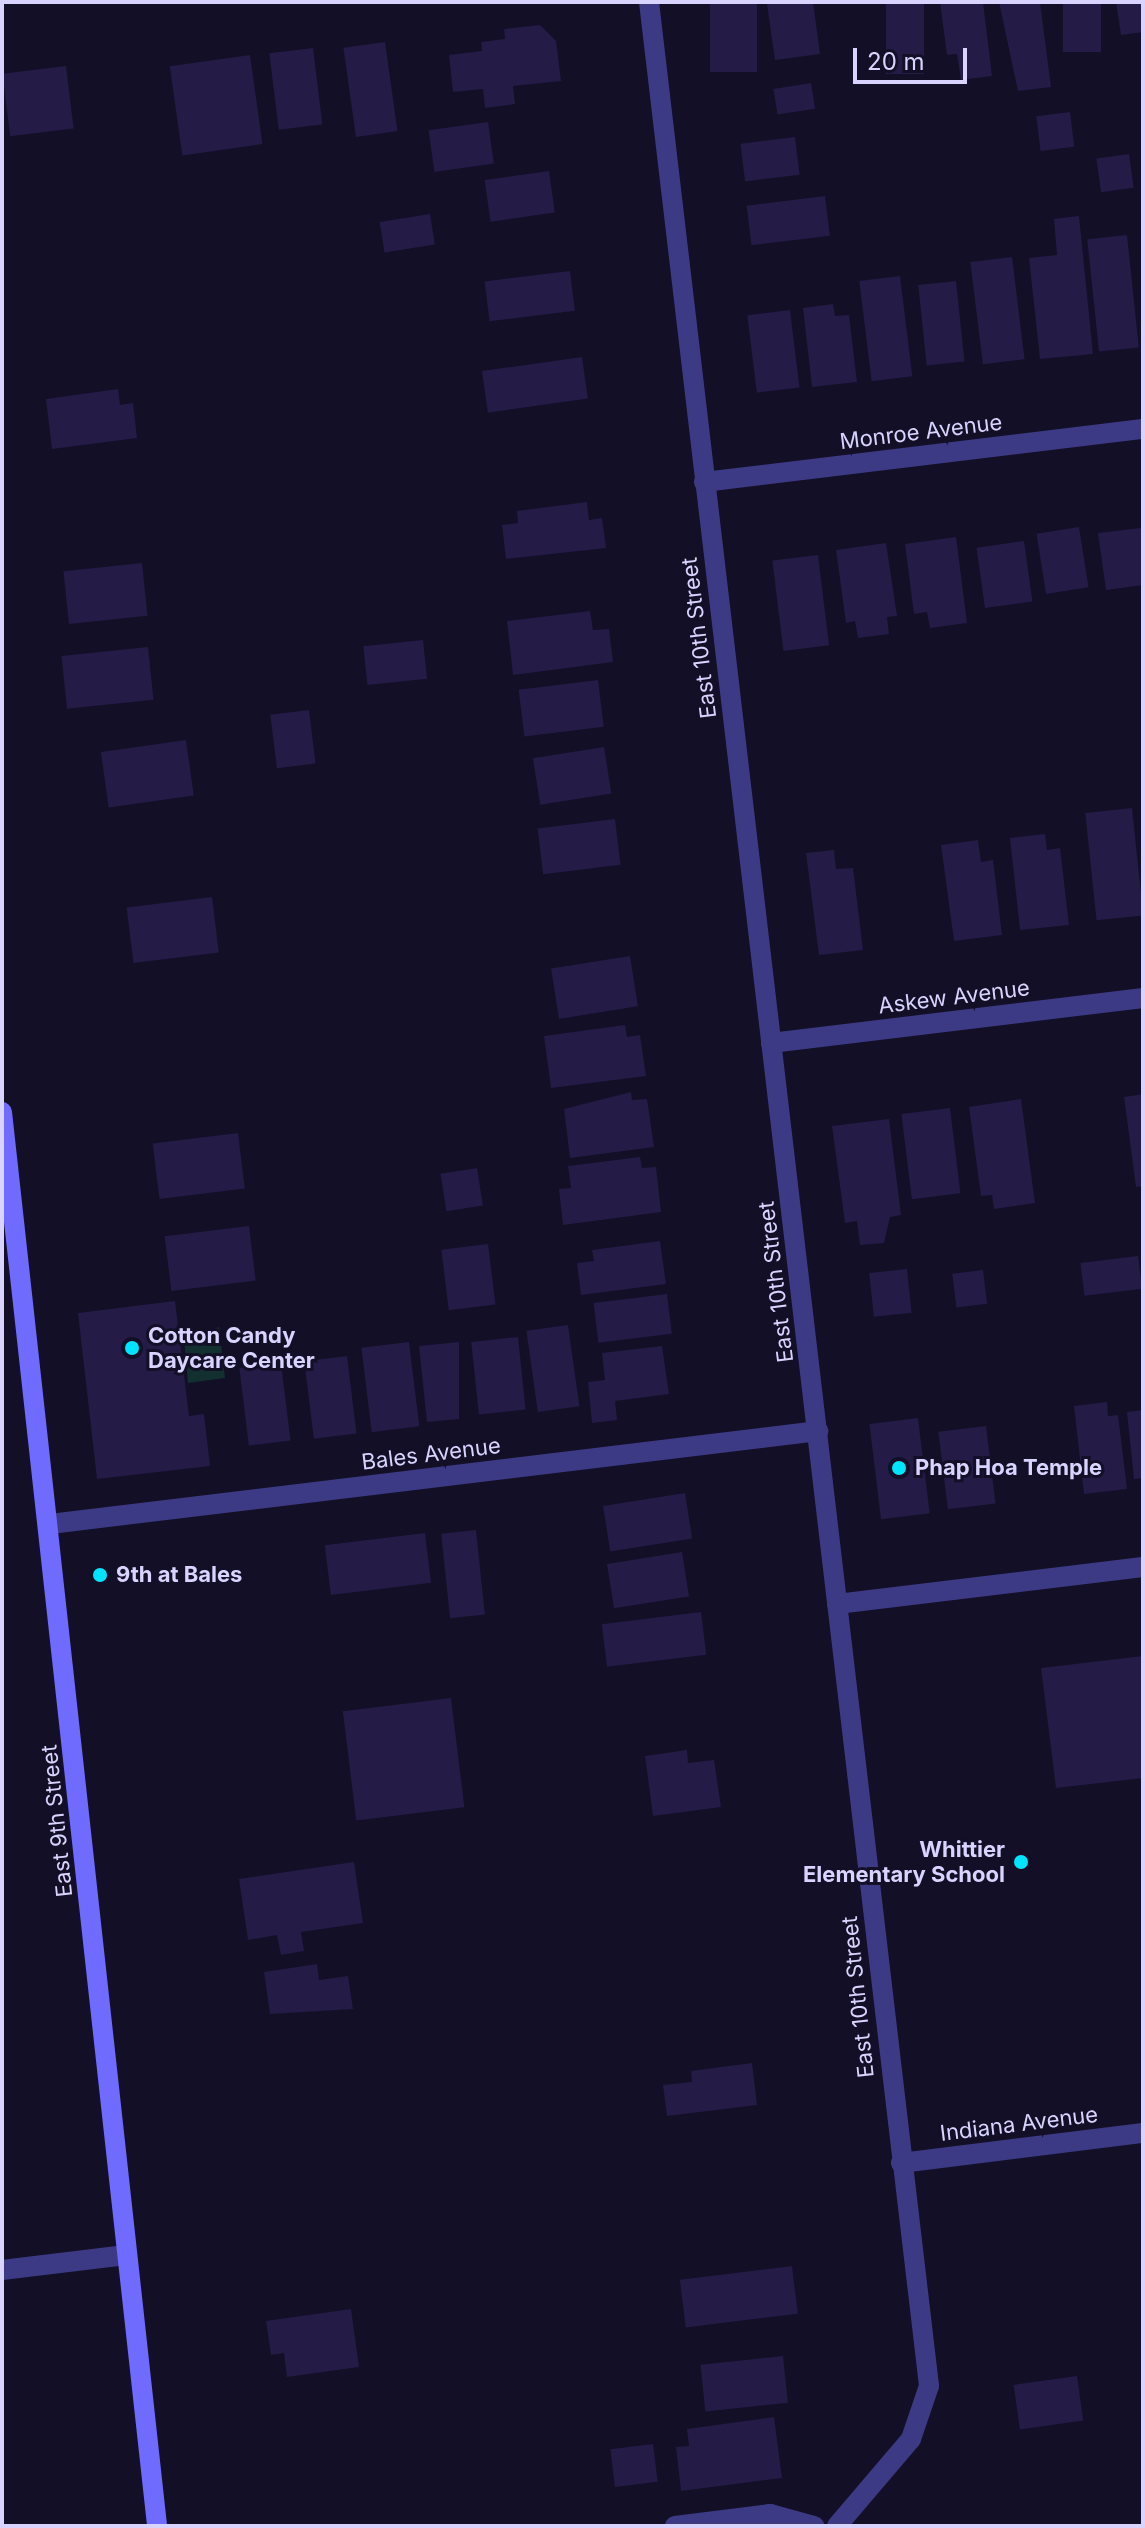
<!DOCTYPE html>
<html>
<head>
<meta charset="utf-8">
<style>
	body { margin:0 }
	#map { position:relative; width:1145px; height:2528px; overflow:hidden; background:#130f26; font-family:Inter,sans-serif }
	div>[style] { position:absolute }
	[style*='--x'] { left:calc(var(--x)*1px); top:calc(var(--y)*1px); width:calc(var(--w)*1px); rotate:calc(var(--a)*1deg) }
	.green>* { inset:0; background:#12302f }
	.building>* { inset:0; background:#241b47; transform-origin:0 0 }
	.minor>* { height:20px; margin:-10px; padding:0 10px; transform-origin:10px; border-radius:10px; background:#3d3a85 }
	.secondary>* { height:20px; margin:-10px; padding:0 10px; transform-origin:10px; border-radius:10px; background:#6f6bff }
	.dots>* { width:22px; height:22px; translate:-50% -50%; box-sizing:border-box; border:4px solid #130f26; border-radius:50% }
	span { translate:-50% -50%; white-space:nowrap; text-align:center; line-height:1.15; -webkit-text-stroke:6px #130f26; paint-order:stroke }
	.street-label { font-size:22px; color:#d9d4ff }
	.poi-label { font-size:22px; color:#d9d4ff; font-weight:700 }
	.left { translate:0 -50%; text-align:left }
	.right { translate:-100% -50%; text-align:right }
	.frame { position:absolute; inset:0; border:4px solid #d9d4ff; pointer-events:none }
	.scale { position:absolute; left:853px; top:48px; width:114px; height:36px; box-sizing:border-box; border:4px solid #d9d4ff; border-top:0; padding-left:10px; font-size:24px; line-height:28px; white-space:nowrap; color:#d9d4ff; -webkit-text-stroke:6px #130f26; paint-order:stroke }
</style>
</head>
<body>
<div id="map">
	<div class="green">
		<div style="clip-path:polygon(219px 1327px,225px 1378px,188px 1383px,184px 1339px)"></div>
	</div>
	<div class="building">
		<div style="left:710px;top:2px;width:47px;height:70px"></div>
		<div style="clip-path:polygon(783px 2px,813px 2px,820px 54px,775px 60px,767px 4px)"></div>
		<div style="left:886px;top:2px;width:38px;height:72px"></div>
		<div style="clip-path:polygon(940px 2px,983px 2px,992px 76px,961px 80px,957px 54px,947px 55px)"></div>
		<div style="clip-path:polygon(999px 2px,1040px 2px,1051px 87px,1018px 91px)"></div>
		<div style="left:1063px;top:2px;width:38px;height:50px"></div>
		<div style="clip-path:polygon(1116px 2px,1143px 2px,1143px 32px,1121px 35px)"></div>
		<div style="clip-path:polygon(540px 25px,556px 41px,561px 81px,513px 86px,515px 104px,485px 108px,483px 89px,453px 92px,449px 55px,482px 51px,481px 42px,505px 39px,504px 29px)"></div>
		<div style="left:385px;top:42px;width:90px;height:42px;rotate:82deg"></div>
		<div style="left:313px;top:48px;width:77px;height:44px;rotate:83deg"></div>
		<div style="left:250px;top:55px;width:90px;height:81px;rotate:82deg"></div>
		<div style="left:66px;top:66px;width:63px;height:64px;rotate:83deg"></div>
		<div style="left:811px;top:83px;width:26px;height:38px;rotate:81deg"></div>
		<div style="left:1070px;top:112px;width:35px;height:34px;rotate:83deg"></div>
		<div style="left:488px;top:122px;width:42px;height:60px;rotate:82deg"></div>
		<div style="left:795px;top:137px;width:38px;height:55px;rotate:83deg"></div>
		<div style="left:1129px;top:154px;width:34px;height:33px;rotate:82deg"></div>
		<div style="left:549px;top:171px;width:42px;height:65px;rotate:82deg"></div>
		<div style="left:825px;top:196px;width:40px;height:79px;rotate:83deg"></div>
		<div style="left:430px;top:214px;width:31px;height:51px;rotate:81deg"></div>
		<div style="clip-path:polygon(1079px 216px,1093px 354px,1040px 359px,1029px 258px,1057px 255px,1054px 219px)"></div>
		<div style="left:1127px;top:235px;width:113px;height:40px;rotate:84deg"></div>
		<div style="left:1012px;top:257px;width:103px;height:42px;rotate:83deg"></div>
		<div style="left:570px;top:271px;width:40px;height:86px;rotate:83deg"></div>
		<div style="left:900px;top:276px;width:101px;height:41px;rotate:83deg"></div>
		<div style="left:956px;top:281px;width:81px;height:38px;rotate:84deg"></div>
		<div style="clip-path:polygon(833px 304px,835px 316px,849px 315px,857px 382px,812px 387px,803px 308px)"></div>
		<div style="left:790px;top:310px;width:78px;height:43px;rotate:83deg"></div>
		<div style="left:582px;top:357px;width:42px;height:101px;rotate:82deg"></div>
		<div style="clip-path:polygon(118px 389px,120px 405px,133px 403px,137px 438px,52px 449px,46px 399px)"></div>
		<div style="clip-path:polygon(587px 502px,589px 520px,602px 518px,606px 548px,506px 559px,502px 525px,518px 523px,517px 511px)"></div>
		<div style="left:1079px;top:527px;width:61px;height:43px;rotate:81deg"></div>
		<div style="clip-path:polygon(1141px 528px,1143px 585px,1106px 590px,1098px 533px)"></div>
		<div style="clip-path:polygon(956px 537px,967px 623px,930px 628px,927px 612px,914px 614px,905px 544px)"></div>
		<div style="left:1024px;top:541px;width:61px;height:48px;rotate:82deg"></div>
		<div style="clip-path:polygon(886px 543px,897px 616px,887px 617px,889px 634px,858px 638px,855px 621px,846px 623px,836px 550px)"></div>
		<div style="left:818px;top:555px;width:91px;height:46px;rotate:83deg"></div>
		<div style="left:142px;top:563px;width:53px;height:79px;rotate:84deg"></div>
		<div style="clip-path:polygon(590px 611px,593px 630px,609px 629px,613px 662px,513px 675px,507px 621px)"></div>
		<div style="left:423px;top:640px;width:39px;height:60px;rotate:84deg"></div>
		<div style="left:148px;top:647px;width:53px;height:87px;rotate:84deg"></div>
		<div style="left:598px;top:680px;width:47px;height:80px;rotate:83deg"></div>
		<div style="left:309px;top:710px;width:54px;height:39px;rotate:83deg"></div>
		<div style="left:186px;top:740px;width:56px;height:86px;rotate:82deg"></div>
		<div style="left:604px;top:747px;width:47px;height:72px;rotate:81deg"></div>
		<div style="left:1132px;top:808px;width:108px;height:47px;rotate:84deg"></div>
		<div style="left:615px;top:819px;width:46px;height:78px;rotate:83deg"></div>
		<div style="clip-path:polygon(1045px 834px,1047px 850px,1060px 848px,1069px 925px,1020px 930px,1010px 838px)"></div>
		<div style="clip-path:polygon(978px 840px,981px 862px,993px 860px,1002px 935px,954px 941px,941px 845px)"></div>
		<div style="clip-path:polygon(834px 850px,836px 869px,853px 868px,863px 950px,819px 955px,806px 853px)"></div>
		<div style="left:212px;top:897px;width:56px;height:86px;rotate:83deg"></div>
		<div style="left:630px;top:956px;width:51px;height:80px;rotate:81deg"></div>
		<div style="clip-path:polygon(625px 1025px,627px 1037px,640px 1035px,646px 1076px,551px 1088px,544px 1036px)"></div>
		<div style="clip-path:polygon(631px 1092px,632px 1100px,647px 1099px,654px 1147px,570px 1158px,564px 1109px)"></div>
		<div style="clip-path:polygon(1143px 1094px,1143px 1186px,1136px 1187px,1124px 1097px)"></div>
		<div style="clip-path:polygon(1021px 1099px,1035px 1203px,994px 1209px,992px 1195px,981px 1196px,969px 1107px)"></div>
		<div style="left:950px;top:1108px;width:86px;height:49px;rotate:83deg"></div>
		<div style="clip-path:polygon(889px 1119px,901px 1215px,890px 1217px,884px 1243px,860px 1245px,857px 1221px,845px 1223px,832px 1126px)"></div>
		<div style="left:238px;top:1133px;width:56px;height:86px;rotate:83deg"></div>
		<div style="clip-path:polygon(640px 1157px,642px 1168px,656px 1167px,661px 1212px,563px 1225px,559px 1189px,571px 1188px,568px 1166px)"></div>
		<div style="left:477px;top:1168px;width:38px;height:37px;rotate:81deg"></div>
		<div style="left:249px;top:1226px;width:55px;height:85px;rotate:83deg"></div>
		<div style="clip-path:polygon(660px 1241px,666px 1284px,581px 1295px,577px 1263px,594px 1261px,592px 1250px)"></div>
		<div style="left:488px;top:1244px;width:61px;height:47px;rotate:83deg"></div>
		<div style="left:1138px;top:1256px;width:33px;height:58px;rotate:83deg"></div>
		<div style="left:907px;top:1269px;width:44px;height:38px;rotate:84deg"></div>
		<div style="left:983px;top:1270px;width:34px;height:31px;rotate:83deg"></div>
		<div style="left:667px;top:1294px;width:40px;height:74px;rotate:83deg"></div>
		<div style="clip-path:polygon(175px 1301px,189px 1416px,204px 1414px,210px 1466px,97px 1479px,78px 1313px)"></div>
		<div style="left:568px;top:1325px;width:82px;height:42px;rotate:82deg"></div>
		<div style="left:518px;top:1337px;width:73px;height:47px;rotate:84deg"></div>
		<div style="left:409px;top:1342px;width:85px;height:48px;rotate:83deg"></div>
		<div style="clip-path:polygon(459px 1342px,459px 1419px,427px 1422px,419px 1346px)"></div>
		<div style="clip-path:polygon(662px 1346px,669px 1394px,615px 1401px,617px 1420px,592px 1423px,588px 1382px,605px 1380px,602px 1353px)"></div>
		<div style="left:347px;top:1356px;width:78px;height:43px;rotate:83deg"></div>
		<div style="left:281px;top:1363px;width:78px;height:42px;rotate:83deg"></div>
		<div style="clip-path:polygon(1107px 1402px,1108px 1416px,1118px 1415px,1127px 1489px,1084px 1494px,1074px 1406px)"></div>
		<div style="clip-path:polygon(1143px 1410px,1143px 1478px,1134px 1479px,1127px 1412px)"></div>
		<div style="left:918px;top:1418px;width:96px;height:49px;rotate:83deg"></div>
		<div style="left:986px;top:1426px;width:78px;height:48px;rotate:83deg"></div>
		<div style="left:685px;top:1493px;width:46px;height:83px;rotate:81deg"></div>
		<div style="left:476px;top:1530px;width:85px;height:35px;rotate:84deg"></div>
		<div style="left:425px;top:1533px;width:50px;height:101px;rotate:83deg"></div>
		<div style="left:682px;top:1552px;width:45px;height:76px;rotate:81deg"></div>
		<div style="left:701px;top:1612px;width:43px;height:100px;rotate:83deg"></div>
		<div style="clip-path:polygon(1143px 1656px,1143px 1778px,1056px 1788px,1041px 1668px)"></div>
		<div style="left:451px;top:1698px;width:110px;height:109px;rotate:83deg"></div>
		<div style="clip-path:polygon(687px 1750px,688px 1763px,714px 1760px,721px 1807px,653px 1816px,645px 1756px)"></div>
		<div style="clip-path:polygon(354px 1862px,363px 1923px,301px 1932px,304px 1951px,281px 1955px,277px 1935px,248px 1940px,239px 1879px)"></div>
		<div style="clip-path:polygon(317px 1964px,319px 1980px,348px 1976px,353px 2009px,270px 2014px,264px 1972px)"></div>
		<div style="clip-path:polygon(752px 2063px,757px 2105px,667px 2116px,663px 2085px,692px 2082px,691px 2071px)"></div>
		<div style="left:792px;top:2266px;width:48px;height:113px;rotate:83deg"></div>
		<div style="clip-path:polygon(351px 2309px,359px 2367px,287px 2377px,284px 2353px,271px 2355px,266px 2321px)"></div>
		<div style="left:783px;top:2356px;width:47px;height:83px;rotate:84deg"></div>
		<div style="left:1077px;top:2376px;width:45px;height:64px;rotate:82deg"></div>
		<div style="clip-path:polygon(774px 2417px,782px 2478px,681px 2491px,676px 2447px,689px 2446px,687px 2429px)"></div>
		<div style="left:653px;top:2444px;width:38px;height:43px;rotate:83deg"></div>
	</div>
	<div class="minor">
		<div style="--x:649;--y:2;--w:2400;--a:83.3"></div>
		<div style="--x:929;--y:2386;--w:56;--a:108.8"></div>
		<div style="--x:911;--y:2439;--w:114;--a:130.4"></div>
		<div style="--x:704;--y:482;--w:442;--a:-6.9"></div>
		<div style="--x:771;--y:1043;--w:375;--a:-6.9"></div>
		<div style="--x:50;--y:1524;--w:774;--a:-6.9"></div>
		<div style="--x:837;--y:1604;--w:308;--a:-6.9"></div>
		<div style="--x:901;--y:2163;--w:244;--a:-7.1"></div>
		<div style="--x:2;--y:2270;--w:125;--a:-6.9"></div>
		<div style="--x:675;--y:2526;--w:96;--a:-7.2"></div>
		<div style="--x:770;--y:2514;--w:46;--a:15.3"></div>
	</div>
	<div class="secondary">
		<div style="--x:2;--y:1112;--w:1422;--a:83.74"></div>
	</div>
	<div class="dots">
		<div style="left:132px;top:1348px;background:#00e5ff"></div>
		<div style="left:899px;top:1468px;background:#00e5ff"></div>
		<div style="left:100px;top:1575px;background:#00e5ff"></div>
		<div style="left:1021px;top:1862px;background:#00e5ff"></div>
	</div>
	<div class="street-label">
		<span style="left:921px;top:432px;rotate:-7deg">Monroe Avenue</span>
		<span style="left:699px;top:638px;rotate:-97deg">East 10th Street</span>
		<span style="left:954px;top:997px;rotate:-7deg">Askew Avenue</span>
		<span style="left:776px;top:1282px;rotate:-97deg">East 10th Street</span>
		<span style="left:431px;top:1454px;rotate:-7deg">Bales Avenue</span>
		<span style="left:57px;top:1821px;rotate:-96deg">East 9th Street</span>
		<span style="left:858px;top:1997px;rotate:-96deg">East 10th Street</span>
		<span style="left:1019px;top:2124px;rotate:-7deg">Indiana Avenue</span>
	</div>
	<div class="poi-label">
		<span class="left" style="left:148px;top:1348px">Cotton Candy<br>Daycare Center</span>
		<span class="left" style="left:915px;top:1468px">Phap Hoa Temple</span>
		<span class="left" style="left:116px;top:1575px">9th at Bales</span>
		<span class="right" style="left:1005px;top:1862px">Whittier<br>Elementary School</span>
	</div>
	<div class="frame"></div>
	<div class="scale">20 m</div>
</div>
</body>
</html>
